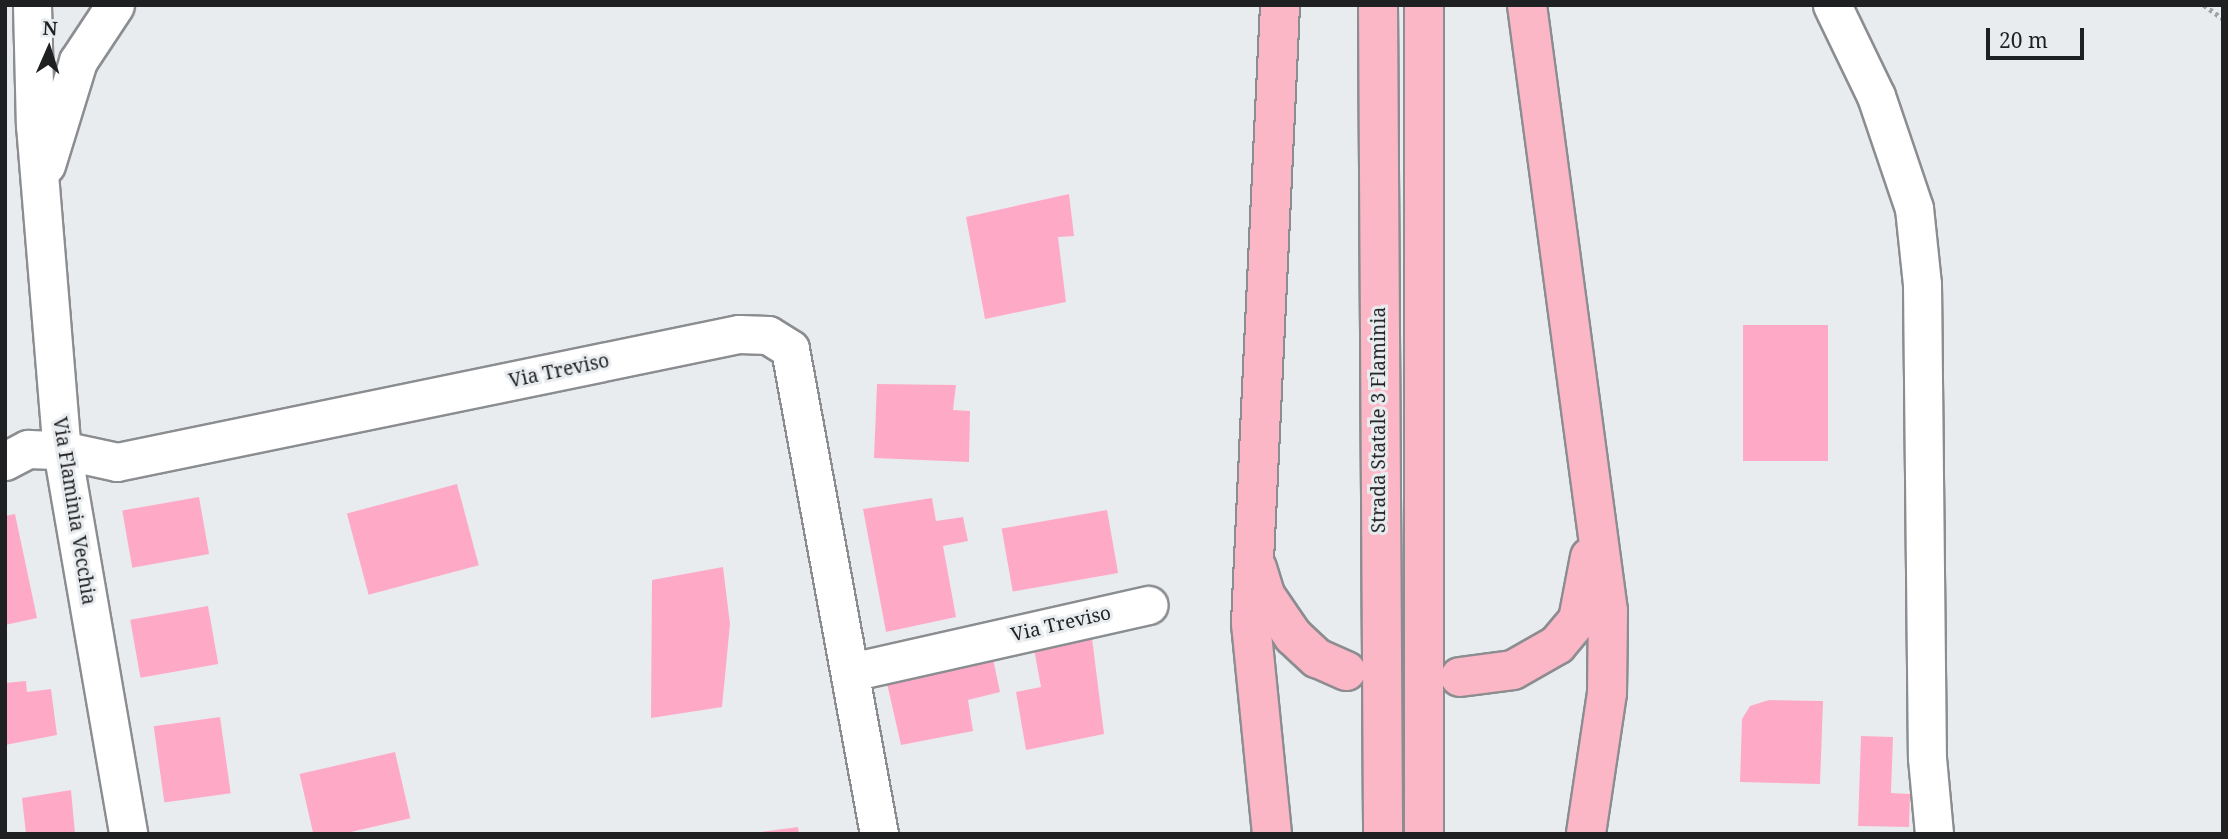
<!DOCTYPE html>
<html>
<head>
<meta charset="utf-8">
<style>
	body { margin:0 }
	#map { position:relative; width:2228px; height:839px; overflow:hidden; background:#e9ecef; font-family:"Noto Serif",serif }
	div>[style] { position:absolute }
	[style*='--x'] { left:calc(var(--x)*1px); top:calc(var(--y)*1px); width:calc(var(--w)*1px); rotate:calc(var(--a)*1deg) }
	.building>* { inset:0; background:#feaac7; transform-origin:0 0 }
	.path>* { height:4.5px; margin-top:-2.25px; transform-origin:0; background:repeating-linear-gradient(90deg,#a2a4a7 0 3.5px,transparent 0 7px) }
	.roads { filter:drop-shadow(2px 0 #8b8d90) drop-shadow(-2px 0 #8b8d90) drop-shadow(0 2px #8b8d90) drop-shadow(0 -2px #8b8d90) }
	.minor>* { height:37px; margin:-18.5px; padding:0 18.5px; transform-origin:18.5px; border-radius:18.5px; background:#fff }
	.trunk>* { height:38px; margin:-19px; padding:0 19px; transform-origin:19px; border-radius:19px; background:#fcb7c6 }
	span { translate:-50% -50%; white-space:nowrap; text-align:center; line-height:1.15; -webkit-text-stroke:6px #e9ecef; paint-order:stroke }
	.street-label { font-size:19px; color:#1f2021 }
	.frame { position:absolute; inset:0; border:7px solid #1f2021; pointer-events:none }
	.north { position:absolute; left:14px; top:14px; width:70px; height:70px; -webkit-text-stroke:5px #e9ecef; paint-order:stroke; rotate:3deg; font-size:19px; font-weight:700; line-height:28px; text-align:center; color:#1f2021 }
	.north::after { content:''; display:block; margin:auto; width:24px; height:32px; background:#1f2021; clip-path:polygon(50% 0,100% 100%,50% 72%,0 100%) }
	.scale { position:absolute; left:1986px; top:28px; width:98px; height:32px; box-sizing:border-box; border:4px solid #1f2021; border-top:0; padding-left:9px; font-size:21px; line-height:24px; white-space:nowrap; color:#1f2021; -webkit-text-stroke:5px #e9ecef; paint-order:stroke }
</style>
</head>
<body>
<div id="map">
	<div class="building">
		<div style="clip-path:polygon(1069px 194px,1074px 236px,1058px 237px,1066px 302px,985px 319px,966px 217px)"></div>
		<div style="left:1743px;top:325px;width:85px;height:136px"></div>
		<div style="clip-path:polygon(877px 384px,956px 385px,953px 410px,970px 411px,969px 462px,874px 458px)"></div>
		<div style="left:457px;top:484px;width:84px;height:114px;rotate:75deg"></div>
		<div style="left:199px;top:497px;width:58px;height:78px;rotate:80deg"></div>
		<div style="clip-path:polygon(932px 498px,936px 521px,963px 517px,968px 541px,943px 546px,956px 617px,886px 632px,863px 509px)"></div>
		<div style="left:1107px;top:510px;width:64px;height:107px;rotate:80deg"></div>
		<div style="clip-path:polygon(15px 514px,37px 618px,5px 625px,5px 516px)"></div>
		<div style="clip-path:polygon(723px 567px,730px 624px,722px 707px,651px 718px,652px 580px)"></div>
		<div style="left:208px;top:606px;width:59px;height:79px;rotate:80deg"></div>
		<div style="clip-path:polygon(1092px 638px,1104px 734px,1026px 750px,1016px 692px,1041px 687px,1034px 649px)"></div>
		<div style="clip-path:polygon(992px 654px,1000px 692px,968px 700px,973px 731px,901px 745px,886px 679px)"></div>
		<div style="clip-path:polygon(26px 681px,27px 692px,51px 689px,57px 735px,5px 745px,5px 683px)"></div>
		<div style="clip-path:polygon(1769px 700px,1823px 701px,1820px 784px,1740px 782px,1742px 719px,1750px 706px)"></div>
		<div style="left:220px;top:717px;width:77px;height:67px;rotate:82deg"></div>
		<div style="clip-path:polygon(1861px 736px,1893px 737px,1891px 793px,1910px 794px,1909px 827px,1858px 826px)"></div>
		<div style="left:395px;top:752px;width:68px;height:98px;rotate:77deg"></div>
		<div style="clip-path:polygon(71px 790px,75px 834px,26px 834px,22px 798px)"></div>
		<div style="clip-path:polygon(798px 827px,799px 834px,761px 834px,761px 832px)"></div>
	</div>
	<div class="path">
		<div style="--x:2204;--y:5;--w:24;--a:36"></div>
	</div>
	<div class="roads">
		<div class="minor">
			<div style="--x:32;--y:5;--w:120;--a:88.6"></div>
			<div style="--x:35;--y:125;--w:326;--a:85.3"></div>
			<div style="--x:62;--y:450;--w:390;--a:80.2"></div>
			<div style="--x:1832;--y:5;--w:101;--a:64.2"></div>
			<div style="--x:1876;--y:96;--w:118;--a:71.3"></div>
			<div style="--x:1914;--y:208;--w:76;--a:84"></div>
			<div style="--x:1922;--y:284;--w:474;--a:89.4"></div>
			<div style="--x:1927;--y:758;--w:76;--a:84.7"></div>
			<div style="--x:46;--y:165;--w:109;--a:-72.9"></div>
			<div style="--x:78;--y:61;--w:67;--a:-56.5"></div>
			<div style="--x:5;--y:461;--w:26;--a:-28"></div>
			<div style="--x:28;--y:449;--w:34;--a:2"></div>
			<div style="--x:62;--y:450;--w:56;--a:12.3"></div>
			<div style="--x:117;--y:462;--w:635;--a:-11.63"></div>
			<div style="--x:739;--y:334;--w:29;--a:2"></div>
			<div style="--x:768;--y:335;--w:26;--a:32"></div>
			<div style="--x:790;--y:349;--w:493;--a:79.6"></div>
			<div style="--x:851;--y:672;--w:305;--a:-12.7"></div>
		</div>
		<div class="trunk">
			<div style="--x:1378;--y:5;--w:829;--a:89.65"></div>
			<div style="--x:1424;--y:5;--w:829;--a:90"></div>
			<div style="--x:1527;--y:5;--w:611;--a:82.39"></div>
			<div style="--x:1608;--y:611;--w:82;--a:90.7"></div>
			<div style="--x:1607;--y:693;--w:143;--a:98.5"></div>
			<div style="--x:1257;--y:568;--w:28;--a:73"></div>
			<div style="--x:1265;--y:595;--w:50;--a:55.7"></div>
			<div style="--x:1293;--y:636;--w:33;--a:43"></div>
			<div style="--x:1317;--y:658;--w:32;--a:24"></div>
			<div style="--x:1460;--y:677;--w:53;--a:-7.5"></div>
			<div style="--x:1513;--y:670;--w:51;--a:-29.6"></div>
			<div style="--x:1557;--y:645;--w:33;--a:-50"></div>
			<div style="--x:1578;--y:620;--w:64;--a:-79.2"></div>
			<div style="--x:1272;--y:834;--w:212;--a:-95.7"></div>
			<div style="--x:1251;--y:623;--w:619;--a:-87.31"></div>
		</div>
	</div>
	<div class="street-label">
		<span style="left:559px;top:371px;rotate:-12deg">Via Treviso</span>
		<span style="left:1379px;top:420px;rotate:-90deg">Strada Statale 3 Flaminia</span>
		<span style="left:74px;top:511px;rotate:81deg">Via Flaminia Vecchia</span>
		<span style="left:1061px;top:624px;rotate:-13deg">Via Treviso</span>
	</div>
	<div class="frame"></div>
	<div class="north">N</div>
	<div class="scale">20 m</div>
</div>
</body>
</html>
